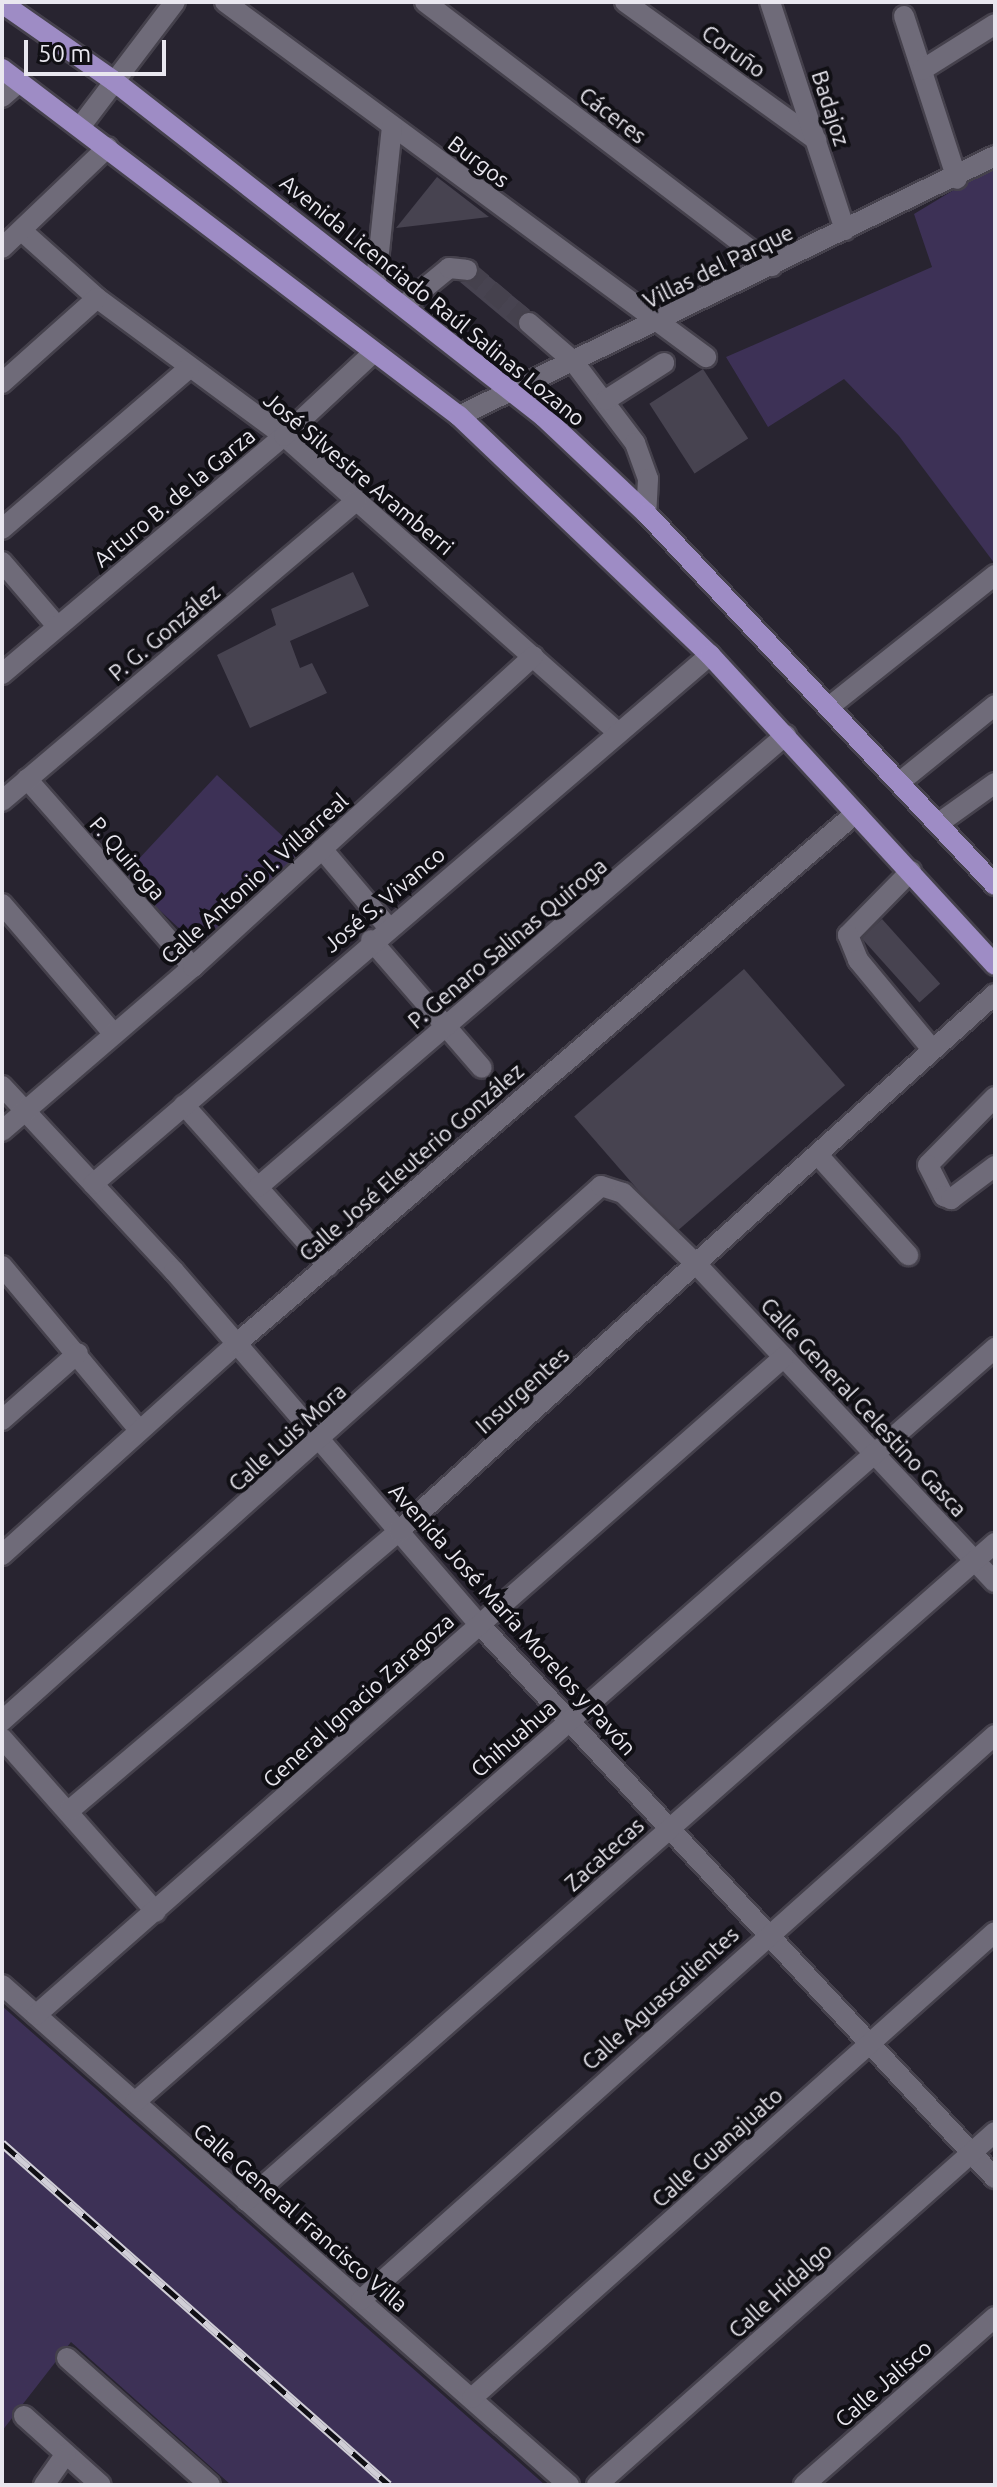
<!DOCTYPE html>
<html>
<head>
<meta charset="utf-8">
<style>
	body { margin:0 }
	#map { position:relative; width:997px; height:2487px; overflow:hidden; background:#282430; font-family:Ubuntu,sans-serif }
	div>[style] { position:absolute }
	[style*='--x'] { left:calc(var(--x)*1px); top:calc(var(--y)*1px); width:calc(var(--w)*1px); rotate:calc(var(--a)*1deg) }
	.green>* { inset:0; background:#3d3156; transform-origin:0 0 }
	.building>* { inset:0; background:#474350; transform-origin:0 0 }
	.minor-tunnel>* { height:20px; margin-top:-10px; transform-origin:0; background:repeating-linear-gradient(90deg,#45414d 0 20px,transparent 0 30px) }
	.roads { filter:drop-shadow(2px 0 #45414c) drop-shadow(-2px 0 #45414c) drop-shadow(0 2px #45414c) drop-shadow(0 -2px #45414c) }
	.minor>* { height:20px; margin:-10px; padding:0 10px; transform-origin:10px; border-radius:10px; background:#6f6b79 }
	.major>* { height:20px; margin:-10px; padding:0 10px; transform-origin:10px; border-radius:10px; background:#9e8cc5 }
	.rail>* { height:9px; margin-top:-4.5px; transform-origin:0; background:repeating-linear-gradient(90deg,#100f14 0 18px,#d0ced6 0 36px); box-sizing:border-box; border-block:2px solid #d0ced6 }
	span { translate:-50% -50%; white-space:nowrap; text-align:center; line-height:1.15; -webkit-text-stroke:8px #100f14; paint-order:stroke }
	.street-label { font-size:22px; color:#e9e7ef }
	.frame { position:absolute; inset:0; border:4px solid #e9e7ef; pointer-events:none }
	.scale { position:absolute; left:24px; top:40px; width:142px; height:36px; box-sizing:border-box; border:4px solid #e9e7ef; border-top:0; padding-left:10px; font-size:24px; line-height:28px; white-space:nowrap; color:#e9e7ef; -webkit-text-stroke:6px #100f14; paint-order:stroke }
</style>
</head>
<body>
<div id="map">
	<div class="green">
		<div style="clip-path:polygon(995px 165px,995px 564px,899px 436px,844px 379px,768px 427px,726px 357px,932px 267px,914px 214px)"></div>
		<div style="left:217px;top:775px;width:113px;height:138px;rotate:43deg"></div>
		<div style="clip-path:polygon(2px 2006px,545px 2485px,231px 2485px,71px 2342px,2px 2431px)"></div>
	</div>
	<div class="building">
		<div style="clip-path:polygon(437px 177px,489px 217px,396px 228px)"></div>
		<div style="clip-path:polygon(479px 268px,530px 310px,516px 320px,520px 332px,460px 282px,473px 282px)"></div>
		<div style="left:703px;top:369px;width:83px;height:64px;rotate:57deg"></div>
		<div style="clip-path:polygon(353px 572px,369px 606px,290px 641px,300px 668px,312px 663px,327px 693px,250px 728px,217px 655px,276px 625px,271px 609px)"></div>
		<div style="left:882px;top:919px;width:87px;height:28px;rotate:48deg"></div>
		<div style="left:744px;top:969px;width:154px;height:225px;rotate:49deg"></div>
	</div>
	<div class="minor-tunnel">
		<div style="--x:467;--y:270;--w:82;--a:40.5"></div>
	</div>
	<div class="roads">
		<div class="minor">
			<div style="--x:225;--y:2;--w:598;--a:36.43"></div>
			<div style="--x:425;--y:2;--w:436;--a:37.3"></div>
			<div style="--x:625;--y:2;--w:236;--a:35.8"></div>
			<div style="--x:770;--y:2;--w:240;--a:71.8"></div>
			<div style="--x:904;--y:16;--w:171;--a:72"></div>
			<div style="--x:922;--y:70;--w:86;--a:-32.2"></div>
			<div style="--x:2;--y:97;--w:23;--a:-41"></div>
			<div style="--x:80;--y:127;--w:157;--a:-52.8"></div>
			<div style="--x:22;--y:231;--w:101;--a:41.8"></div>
			<div style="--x:97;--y:298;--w:232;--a:36.4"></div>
			<div style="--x:284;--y:436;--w:447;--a:41.6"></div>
			<div style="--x:2;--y:248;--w:146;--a:-43.6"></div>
			<div style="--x:376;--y:281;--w:156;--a:-84.1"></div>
			<div style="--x:404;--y:305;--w:58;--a:-39.4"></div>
			<div style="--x:449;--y:268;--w:18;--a:6"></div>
			<div style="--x:529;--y:323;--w:58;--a:40.8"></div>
			<div style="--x:573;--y:361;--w:103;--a:52.9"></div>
			<div style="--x:635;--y:443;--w:38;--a:70"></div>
			<div style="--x:648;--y:479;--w:34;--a:93"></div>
			<div style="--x:2;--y:383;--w:127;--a:-41.8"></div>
			<div style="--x:606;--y:400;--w:69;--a:-32.5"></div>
			<div style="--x:459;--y:416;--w:596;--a:-25.88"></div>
			<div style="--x:2;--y:529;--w:247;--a:-40.7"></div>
			<div style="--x:2;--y:562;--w:84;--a:49.3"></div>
			<div style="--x:2;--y:674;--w:369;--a:-40.2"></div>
			<div style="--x:284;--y:436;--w:122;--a:-43"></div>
			<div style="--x:829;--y:707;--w:212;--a:-38.5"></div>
			<div style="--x:27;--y:779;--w:251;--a:48.6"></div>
			<div style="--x:900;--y:782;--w:122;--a:-39"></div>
			<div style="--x:2;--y:801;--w:465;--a:-40.3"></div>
			<div style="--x:939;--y:823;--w:69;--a:-35.5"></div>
			<div style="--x:322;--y:849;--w:101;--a:49.8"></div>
			<div style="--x:911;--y:871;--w:90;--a:134.5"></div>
			<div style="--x:848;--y:935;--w:27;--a:68"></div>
			<div style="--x:858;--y:960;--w:116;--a:50.3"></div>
			<div style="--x:2;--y:904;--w:170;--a:49.3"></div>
			<div style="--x:371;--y:940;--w:169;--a:49.1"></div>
			<div style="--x:2;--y:1086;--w:253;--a:47.1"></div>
			<div style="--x:174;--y:1271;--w:468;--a:49.2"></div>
			<div style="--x:480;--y:1625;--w:756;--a:47.04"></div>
			<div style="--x:995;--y:1097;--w:95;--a:134.6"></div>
			<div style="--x:928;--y:1165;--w:35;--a:63"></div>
			<div style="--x:944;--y:1196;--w:8;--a:23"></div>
			<div style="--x:951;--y:1199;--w:55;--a:-36.9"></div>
			<div style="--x:184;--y:1105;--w:216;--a:48.2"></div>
			<div style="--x:2;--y:1131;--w:252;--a:-40.7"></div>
			<div style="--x:193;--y:967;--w:461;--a:-42.4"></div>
			<div style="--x:818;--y:1155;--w:135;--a:48"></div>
			<div style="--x:93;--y:1184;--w:813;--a:-40.61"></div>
			<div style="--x:258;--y:1187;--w:695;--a:-40.57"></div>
			<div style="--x:2;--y:1266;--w:214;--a:50.1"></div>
			<div style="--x:2;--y:1420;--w:101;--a:-41.4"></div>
			<div style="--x:2;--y:1555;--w:315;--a:-42"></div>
			<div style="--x:236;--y:1344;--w:816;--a:-40.58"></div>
			<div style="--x:2;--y:1721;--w:803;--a:-41.77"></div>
			<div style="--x:601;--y:1186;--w:23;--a:18"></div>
			<div style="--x:623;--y:1193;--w:103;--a:44.2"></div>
			<div style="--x:697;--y:1265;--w:435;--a:46.8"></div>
			<div style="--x:2;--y:1738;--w:232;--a:48.5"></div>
			<div style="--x:70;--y:1810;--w:431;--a:-40.3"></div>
			<div style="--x:399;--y:1531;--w:802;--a:-42.02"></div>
			<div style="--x:2;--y:1985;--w:756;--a:41.41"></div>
			<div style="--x:36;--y:2015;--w:996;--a:-41.34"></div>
			<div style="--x:135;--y:2102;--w:1144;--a:-41.24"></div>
			<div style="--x:246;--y:2201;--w:997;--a:-41.3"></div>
			<div style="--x:361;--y:2300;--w:849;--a:-41.71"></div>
			<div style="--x:67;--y:2358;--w:191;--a:41.6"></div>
			<div style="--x:472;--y:2398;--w:700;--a:-41.7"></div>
			<div style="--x:24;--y:2416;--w:103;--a:41.9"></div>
			<div style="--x:44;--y:2485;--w:38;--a:-55"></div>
			<div style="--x:597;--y:2485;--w:532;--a:-41.57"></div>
			<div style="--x:804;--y:2485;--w:254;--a:-41.3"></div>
		</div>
		<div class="major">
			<div style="--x:2;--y:3;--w:136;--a:34.9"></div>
			<div style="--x:114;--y:81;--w:546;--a:38"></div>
			<div style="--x:544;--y:417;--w:140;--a:43.3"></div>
			<div style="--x:646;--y:513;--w:510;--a:46.83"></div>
			<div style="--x:2;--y:69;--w:574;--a:37.21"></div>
			<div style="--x:459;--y:416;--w:347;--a:43.6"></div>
			<div style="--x:710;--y:655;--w:421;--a:47.4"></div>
		</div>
	</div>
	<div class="rail">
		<div style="--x:2;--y:2143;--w:516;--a:41.47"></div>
	</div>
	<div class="street-label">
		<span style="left:734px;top:51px;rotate:36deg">Coruño</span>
		<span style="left:831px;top:108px;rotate:72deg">Badajoz</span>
		<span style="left:613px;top:115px;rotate:37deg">Cáceres</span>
		<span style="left:479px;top:161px;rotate:37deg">Burgos</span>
		<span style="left:718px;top:266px;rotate:-26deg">Villas del Parque</span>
		<span style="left:433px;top:300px;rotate:39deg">Avenida Licenciado Raúl Salinas Lozano</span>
		<span style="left:359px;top:473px;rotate:40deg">José Silvestre Aramberri</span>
		<span style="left:174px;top:497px;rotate:-40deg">Arturo B. de la Garza</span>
		<span style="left:164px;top:632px;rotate:-40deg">P. G. González</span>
		<span style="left:128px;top:858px;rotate:49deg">P. Quiroga</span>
		<span style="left:254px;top:878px;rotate:-42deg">Calle Antonio I. Villarreal</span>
		<span style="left:384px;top:899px;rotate:-40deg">José S. Vivanco</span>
		<span style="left:507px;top:943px;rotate:-40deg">P. Genaro Salinas Quiroga</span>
		<span style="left:411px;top:1162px;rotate:-41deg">Calle José Eleuterio González</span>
		<span style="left:522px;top:1390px;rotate:-42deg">Insurgentes</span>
		<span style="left:864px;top:1407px;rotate:47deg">Calle General Celestino Gasca</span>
		<span style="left:287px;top:1437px;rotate:-42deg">Calle Luis Mora</span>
		<span style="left:513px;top:1619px;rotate:48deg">Avenida José María Morelos y Pavón</span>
		<span style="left:358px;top:1700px;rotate:-42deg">General Ignacio Zaragoza</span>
		<span style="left:513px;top:1738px;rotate:-41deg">Chihuahua</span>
		<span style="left:604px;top:1854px;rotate:-42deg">Zacatecas</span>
		<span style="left:660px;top:1998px;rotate:-42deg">Calle Aguascalientes</span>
		<span style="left:717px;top:2147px;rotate:-42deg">Calle Guanajuato</span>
		<span style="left:301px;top:2217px;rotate:41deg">Calle General Francisco Villa</span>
		<span style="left:780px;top:2290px;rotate:-42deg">Calle Hidalgo</span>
		<span style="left:883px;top:2383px;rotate:-41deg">Calle Jalisco</span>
	</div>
	<div class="frame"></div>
	<div class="scale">50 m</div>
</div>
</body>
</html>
